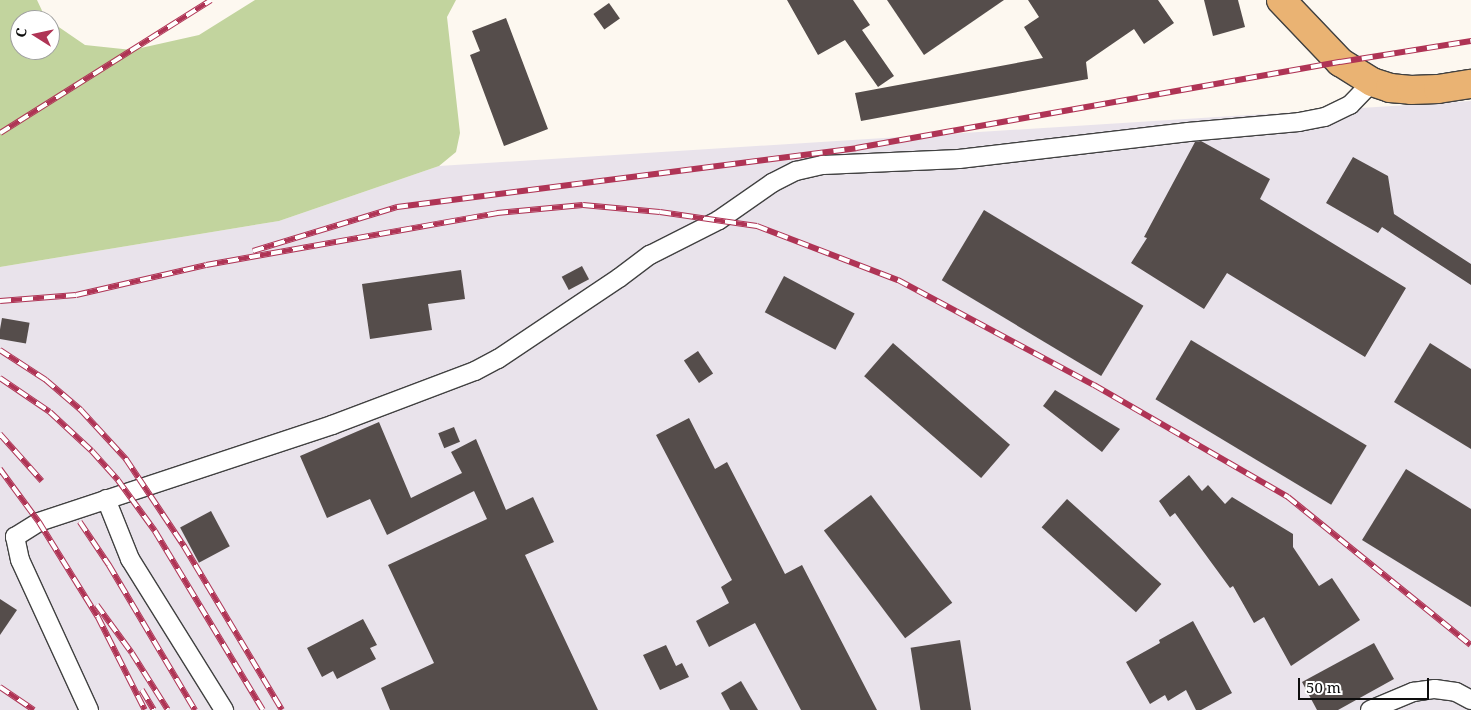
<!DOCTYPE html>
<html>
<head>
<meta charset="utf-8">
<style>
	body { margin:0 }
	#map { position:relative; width:1471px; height:710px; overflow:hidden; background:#fdf8f0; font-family:"Noto Serif",serif }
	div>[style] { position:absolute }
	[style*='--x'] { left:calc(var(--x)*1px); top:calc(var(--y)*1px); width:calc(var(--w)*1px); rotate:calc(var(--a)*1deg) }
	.industrial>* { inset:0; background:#e9e3eb }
	.forest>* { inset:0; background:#c2d49e }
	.building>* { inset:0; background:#554d4b; transform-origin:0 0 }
	.roads { filter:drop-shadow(1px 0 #414141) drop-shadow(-1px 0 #414141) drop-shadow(0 1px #414141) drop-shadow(0 -1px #414141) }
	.minor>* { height:18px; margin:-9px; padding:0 9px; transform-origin:9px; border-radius:9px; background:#fff }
	.primary>* { height:28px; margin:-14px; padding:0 14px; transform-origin:14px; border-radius:14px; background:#eab373 }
	.rail>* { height:5.5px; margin-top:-2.75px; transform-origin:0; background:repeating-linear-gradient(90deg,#fff 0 11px,#af3455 0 22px); box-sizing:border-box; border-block:1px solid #af3455 }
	span { translate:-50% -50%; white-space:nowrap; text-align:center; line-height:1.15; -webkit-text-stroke:5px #fff; paint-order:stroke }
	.north { position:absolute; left:10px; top:10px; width:50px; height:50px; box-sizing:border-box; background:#fff; border:1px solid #9f9f9f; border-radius:50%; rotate:280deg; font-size:14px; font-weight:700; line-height:20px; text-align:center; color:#0e0e0e }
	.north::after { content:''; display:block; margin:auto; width:18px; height:22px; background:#af3455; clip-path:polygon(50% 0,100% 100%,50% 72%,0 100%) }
	.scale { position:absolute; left:1298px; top:678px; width:131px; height:22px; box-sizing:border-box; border:2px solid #0e0e0e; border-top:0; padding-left:6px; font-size:15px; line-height:18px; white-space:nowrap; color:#0e0e0e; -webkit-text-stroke:4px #fff; paint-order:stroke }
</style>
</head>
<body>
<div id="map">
	<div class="industrial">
		<div style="clip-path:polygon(1471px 101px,1471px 710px,0 710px,0 267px,279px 221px,439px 166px)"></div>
	</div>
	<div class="forest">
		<div style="clip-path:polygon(0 0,37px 0,45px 17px,48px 20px,20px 20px,20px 50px,50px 50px,50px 21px,85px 45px,132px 50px,199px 35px,255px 0,456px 0,447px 17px,460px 133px,456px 152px,439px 166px,279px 221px,0 267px)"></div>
	</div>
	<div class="building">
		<div style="clip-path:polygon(787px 0,853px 0,870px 25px,862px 30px,894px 76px,878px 87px,845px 40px,818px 55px)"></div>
		<div style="clip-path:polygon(887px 0,1004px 0,924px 55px)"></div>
		<div style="clip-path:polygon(1028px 0,1158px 0,1174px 23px,1144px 44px,1134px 29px,1086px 62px,1088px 79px,861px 121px,855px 93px,1043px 58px,1024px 27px,1039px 17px)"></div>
		<div style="clip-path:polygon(1204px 0,1238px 0,1245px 27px,1213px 36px)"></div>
		<div style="left:609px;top:3px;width:19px;height:19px;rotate:55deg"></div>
		<div style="clip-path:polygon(506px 18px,548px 129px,504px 146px,470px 55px,480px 51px,472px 31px)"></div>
		<div style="clip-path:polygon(1201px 141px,1270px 179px,1260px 199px,1406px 288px,1365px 357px,1227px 273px,1204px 309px,1131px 263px,1147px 238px,1144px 237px,1195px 142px)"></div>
		<div style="clip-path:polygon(1353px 157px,1388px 176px,1394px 214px,1471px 264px,1471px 285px,1382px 227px,1378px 233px,1326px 203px)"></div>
		<div style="left:984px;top:210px;width:186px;height:82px;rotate:31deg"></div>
		<div style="left:582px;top:266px;width:15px;height:23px;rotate:62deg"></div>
		<div style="clip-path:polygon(461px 270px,465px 299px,428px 304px,432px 330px,370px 339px,362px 284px)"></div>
		<div style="left:784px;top:276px;width:80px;height:41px;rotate:28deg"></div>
		<div style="left:2px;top:318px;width:28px;height:21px;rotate:10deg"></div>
		<div style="left:1191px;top:340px;width:205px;height:69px;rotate:31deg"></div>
		<div style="left:893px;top:343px;width:155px;height:44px;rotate:41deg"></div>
		<div style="clip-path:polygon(1430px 343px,1471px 369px,1471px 449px,1394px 402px)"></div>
		<div style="left:698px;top:351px;width:27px;height:17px;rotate:56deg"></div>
		<div style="clip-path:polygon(1055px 390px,1120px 429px,1102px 452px,1043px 406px)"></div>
		<div style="clip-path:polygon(689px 418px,715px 469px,727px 462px,785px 574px,802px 565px,877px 710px,801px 710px,755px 623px,709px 647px,696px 621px,729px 603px,721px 587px,732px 580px,656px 435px)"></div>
		<div style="clip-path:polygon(379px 422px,411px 498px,462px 473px,451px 452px,476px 439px,506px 510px,533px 497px,554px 542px,525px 555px,598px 710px,390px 710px,381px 688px,434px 663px,388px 565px,487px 519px,474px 491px,387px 535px,370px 499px,327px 518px,300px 456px)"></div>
		<div style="left:454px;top:427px;width:16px;height:17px;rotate:68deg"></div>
		<div style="clip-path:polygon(1406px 469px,1471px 509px,1471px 607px,1362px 540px)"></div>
		<div style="clip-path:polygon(1189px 475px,1202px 491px,1208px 485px,1225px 504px,1232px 497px,1293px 534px,1293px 547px,1319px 586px,1332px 578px,1360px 620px,1291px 666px,1264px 617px,1254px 623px,1233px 586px,1230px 588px,1175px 513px,1170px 517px,1159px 501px)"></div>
		<div style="left:871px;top:495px;width:135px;height:59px;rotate:53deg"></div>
		<div style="left:1067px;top:499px;width:127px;height:38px;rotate:42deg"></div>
		<div style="left:211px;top:511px;width:40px;height:35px;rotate:62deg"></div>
		<div style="clip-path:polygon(0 599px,17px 610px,0 635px)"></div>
		<div style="clip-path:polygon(363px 619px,377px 645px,370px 648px,376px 659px,337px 679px,333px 671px,322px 677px,307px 648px)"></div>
		<div style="clip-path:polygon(1193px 621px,1232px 693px,1201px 710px,1196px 710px,1186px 690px,1168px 701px,1165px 695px,1150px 704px,1126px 662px,1160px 643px,1159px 640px)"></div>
		<div style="left:960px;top:640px;width:71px;height:50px;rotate:81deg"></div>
		<div style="clip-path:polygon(1374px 643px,1394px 679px,1338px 710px,1317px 710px,1302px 682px)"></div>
		<div style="clip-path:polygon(666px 645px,676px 666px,682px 663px,689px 677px,660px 690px,643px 655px)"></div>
		<div style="clip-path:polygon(741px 681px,758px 710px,730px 710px,721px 693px)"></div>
	</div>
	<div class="roads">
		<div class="minor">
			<div style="--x:106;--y:499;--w:65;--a:68.2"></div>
			<div style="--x:130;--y:559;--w:178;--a:58.1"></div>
			<div style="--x:89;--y:710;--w:165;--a:-114.7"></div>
			<div style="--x:20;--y:560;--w:24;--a:-102"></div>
			<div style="--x:15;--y:537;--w:28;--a:-32"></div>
			<div style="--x:39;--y:522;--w:309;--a:-18.3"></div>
			<div style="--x:332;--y:425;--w:153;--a:-20.7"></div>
			<div style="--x:475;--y:371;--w:26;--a:-28"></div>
			<div style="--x:498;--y:359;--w:146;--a:-33.8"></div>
			<div style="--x:619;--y:278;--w:39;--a:-37"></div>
			<div style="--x:650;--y:255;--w:77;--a:-26.9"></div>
			<div style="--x:719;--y:220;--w:65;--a:-34.9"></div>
			<div style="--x:772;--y:183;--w:27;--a:-27"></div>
			<div style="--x:796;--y:171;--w:28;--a:-13"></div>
			<div style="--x:823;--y:165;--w:136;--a:-2.5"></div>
			<div style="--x:959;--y:159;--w:231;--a:-6.7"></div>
			<div style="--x:1188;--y:132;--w:111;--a:-5.1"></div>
			<div style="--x:1299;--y:122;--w:26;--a:-11"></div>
			<div style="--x:1325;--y:117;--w:28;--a:-26"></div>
			<div style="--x:1350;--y:105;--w:32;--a:-46"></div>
			<div style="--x:1370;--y:710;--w:47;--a:-22.7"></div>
			<div style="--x:1413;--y:692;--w:22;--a:-8"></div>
			<div style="--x:1435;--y:689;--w:21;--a:8"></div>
			<div style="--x:1456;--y:692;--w:17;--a:28"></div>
		</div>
		<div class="primary">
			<div style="--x:1281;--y:0;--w:86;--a:46.4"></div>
			<div style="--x:1340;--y:62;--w:38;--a:32"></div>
			<div style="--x:1372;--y:82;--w:19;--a:18"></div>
			<div style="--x:1390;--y:88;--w:21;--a:5"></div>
			<div style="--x:1411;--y:90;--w:27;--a:-2"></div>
			<div style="--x:1438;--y:89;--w:33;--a:-9"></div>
		</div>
	</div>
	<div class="rail">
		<div style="--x:0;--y:133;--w:249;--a:-32.2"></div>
		<div style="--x:253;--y:251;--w:151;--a:-17"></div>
		<div style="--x:397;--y:207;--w:463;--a:-7.3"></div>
		<div style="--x:856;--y:148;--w:492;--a:-10.1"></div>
		<div style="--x:1340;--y:62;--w:133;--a:-9.1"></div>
		<div style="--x:0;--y:301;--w:76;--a:-4.5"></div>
		<div style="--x:76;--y:295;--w:133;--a:-13"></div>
		<div style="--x:206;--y:265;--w:296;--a:-10.1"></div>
		<div style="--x:497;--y:213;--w:86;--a:-5.3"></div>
		<div style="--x:583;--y:205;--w:77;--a:5.2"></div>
		<div style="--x:660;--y:212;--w:98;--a:8.2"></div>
		<div style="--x:757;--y:226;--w:151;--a:21"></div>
		<div style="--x:898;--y:280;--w:222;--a:28.2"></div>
		<div style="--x:1094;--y:385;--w:224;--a:30"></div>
		<div style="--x:1288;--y:497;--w:235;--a:39"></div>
		<div style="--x:0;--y:350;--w:55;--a:33.1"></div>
		<div style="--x:46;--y:380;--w:46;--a:40.6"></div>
		<div style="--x:81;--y:410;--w:67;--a:47.4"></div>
		<div style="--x:126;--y:459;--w:105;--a:56.3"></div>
		<div style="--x:184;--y:546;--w:191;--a:59.1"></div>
		<div style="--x:0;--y:378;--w:60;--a:34.2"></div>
		<div style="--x:50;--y:412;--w:57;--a:42.9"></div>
		<div style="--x:92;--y:451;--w:39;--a:48"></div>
		<div style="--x:118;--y:480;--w:63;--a:54"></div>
		<div style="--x:155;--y:531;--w:209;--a:58.9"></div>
		<div style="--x:0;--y:434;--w:63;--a:48.2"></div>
		<div style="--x:0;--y:469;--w:66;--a:53.7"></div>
		<div style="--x:39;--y:522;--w:112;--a:58.2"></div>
		<div style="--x:98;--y:617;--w:104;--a:63.2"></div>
		<div style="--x:80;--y:522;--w:52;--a:56"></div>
		<div style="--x:109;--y:565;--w:169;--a:59.3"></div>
		<div style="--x:97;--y:605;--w:59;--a:53.9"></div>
		<div style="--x:132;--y:653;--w:67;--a:57.7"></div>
		<div style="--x:0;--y:687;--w:41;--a:34.1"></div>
		<div style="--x:142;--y:690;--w:23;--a:59"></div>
	</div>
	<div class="north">С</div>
	<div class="scale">50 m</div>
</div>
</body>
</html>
